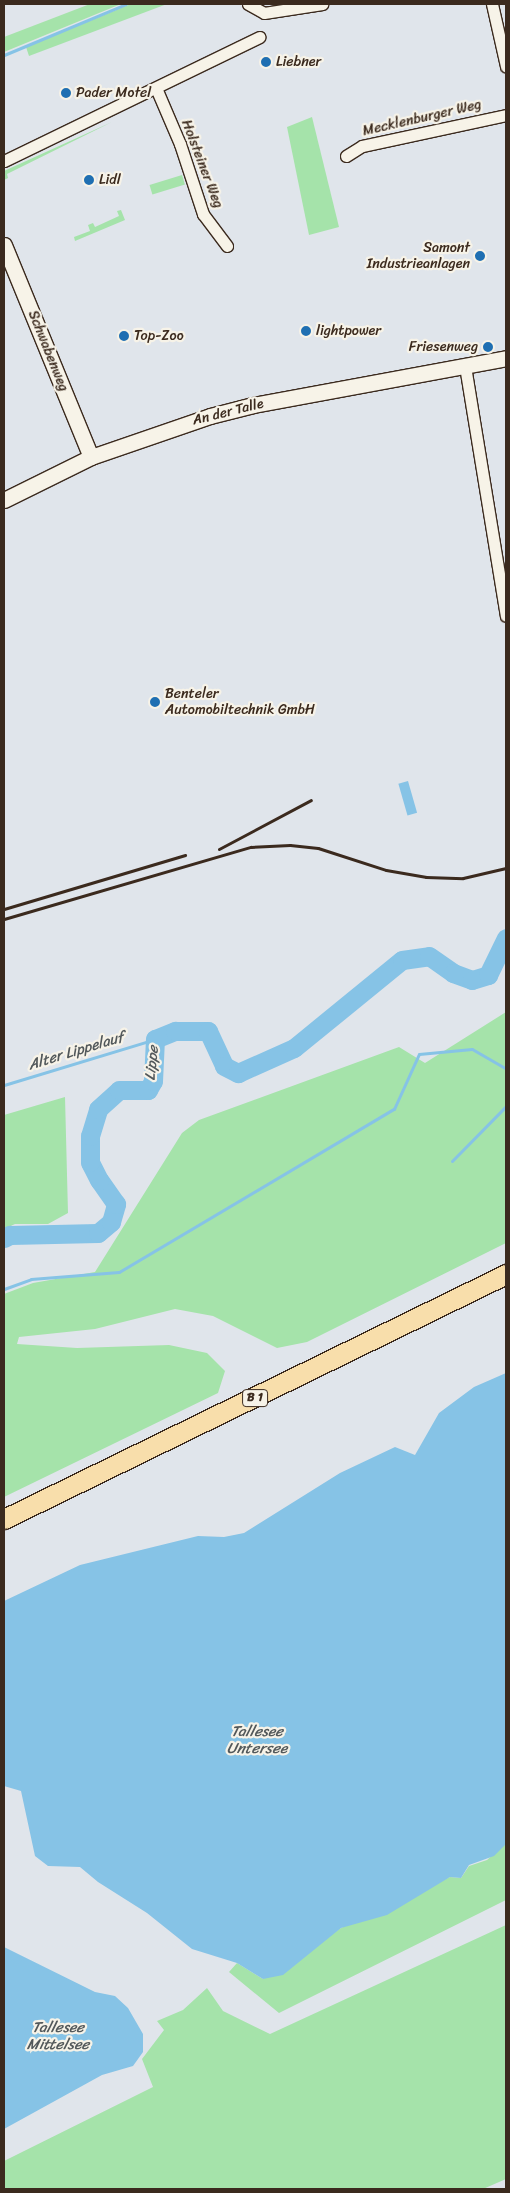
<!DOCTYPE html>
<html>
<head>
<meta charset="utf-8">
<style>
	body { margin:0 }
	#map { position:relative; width:510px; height:2193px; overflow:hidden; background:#e0e5eb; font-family:Sriracha,sans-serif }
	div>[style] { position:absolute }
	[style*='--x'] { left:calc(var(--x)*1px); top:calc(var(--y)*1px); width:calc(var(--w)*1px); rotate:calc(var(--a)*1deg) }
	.green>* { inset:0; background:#a5e3aa; transform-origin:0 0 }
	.water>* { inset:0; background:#86c3e6; transform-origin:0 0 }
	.stream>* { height:3px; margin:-1.5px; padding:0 1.5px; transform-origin:1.5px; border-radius:1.5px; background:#86c3e6 }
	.river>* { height:19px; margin:-9.5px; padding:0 9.5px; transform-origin:9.5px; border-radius:9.5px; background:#86c3e6 }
	.roads { filter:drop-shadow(1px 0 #3b2a1e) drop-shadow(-1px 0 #3b2a1e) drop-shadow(0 1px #3b2a1e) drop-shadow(0 -1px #3b2a1e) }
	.minor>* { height:11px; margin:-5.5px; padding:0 5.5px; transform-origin:5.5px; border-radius:5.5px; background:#f7f3e8 }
	.tertiary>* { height:15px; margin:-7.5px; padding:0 7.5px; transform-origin:7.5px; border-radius:7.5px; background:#f7f3e8 }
	.trunk>* { height:19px; margin:-9.5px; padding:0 9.5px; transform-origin:9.5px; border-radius:9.5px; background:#f8deab }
	.rail>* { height:3px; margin:-1.5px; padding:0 1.5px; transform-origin:1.5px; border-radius:1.5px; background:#3b2a1e }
	.dots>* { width:14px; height:14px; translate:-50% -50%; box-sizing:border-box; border:2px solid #f7f3e8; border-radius:50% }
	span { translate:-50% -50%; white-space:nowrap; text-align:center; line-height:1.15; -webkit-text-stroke:4.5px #f7f3e8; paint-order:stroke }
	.shield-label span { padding:1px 4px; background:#f7f3e8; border:1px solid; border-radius:4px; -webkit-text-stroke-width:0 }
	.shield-label { font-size:12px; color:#3b2a1e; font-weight:700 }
	.poi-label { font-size:14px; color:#3b2a1e }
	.left { translate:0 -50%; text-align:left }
	.right { translate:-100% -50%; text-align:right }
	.street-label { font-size:14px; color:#3b2a1e }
	.water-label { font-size:15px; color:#52585a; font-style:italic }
	.frame { position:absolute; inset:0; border:5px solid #3b2a1e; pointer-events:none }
</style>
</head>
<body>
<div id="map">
	<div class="green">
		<div style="clip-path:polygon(90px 4px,121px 4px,4px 52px,4px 37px)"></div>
		<div style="clip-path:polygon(131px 4px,167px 4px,29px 56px,26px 47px)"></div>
		<div style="clip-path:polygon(312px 117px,339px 227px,309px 235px,287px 127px)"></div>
		<div style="clip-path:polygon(112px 122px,7px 174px,8px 178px,4px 180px,4px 171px)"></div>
		<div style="left:182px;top:175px;width:10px;height:34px;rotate:73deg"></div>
		<div style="clip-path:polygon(121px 210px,125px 220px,75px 241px,74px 237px,90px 231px,88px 225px,93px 223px,95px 227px,119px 216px,117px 211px)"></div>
		<div style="clip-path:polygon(506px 1012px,506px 1243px,307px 1342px,277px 1348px,213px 1316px,175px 1309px,95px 1329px,19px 1337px,17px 1344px,77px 1348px,169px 1345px,207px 1353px,225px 1371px,218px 1393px,4px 1497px,4px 1294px,33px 1283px,95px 1272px,182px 1133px,199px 1120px,399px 1047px,425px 1063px)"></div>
		<div style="clip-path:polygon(65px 1097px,68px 1213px,48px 1224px,15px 1224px,4px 1229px,4px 1115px)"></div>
		<div style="clip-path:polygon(506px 1843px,506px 1900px,279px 2013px,229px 1972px,237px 1963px,263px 1979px,341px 1928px,450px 1877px,461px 1878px,469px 1866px,487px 1860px)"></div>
		<div style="clip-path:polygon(506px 1925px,506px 2179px,483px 2189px,4px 2189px,4px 2161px,153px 2087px,142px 2059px,164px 2030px,157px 2021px,183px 2010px,207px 1988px,223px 2011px,270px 2034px)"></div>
	</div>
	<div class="water">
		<div style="left:408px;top:781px;width:33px;height:10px;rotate:74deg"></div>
		<div style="clip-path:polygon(506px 1373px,505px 1845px,494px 1856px,469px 1865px,461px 1878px,450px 1877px,387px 1915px,341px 1928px,283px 1975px,263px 1979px,237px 1963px,192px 1949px,147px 1913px,98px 1882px,80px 1867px,48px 1866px,35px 1856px,21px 1791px,4px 1786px,4px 1601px,80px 1565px,198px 1536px,224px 1537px,244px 1533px,340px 1473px,395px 1447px,415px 1455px,439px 1413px,474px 1387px)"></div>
		<div style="clip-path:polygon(4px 1947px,95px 1992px,115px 1996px,128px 2008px,143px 2034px,143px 2052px,133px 2066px,102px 2075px,4px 2129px)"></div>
	</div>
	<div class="stream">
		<div style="--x:4;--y:55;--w:132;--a:-22.7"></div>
		<div style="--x:4;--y:1085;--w:158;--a:-16.9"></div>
		<div style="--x:452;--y:1161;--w:77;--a:-45.5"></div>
		<div style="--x:4;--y:1289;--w:29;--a:-20"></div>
		<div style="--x:31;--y:1279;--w:88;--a:-4.5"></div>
		<div style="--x:119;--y:1272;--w:320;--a:-30.7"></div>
		<div style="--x:394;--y:1109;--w:60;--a:-65.6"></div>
		<div style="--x:419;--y:1054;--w:53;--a:-5.4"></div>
		<div style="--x:472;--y:1049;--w:39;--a:30"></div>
	</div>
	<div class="river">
		<div style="--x:4;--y:1238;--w:7;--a:-27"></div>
		<div style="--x:10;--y:1235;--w:88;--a:-1.3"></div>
		<div style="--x:98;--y:1233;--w:17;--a:-40"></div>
		<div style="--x:111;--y:1222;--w:19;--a:-74"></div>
		<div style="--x:116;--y:1204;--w:29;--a:-125"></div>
		<div style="--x:99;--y:1180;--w:20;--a:-117"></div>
		<div style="--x:90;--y:1162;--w:26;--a:-90"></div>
		<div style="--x:90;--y:1136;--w:28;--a:-73"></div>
		<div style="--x:98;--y:1109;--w:28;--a:-42"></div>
		<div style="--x:119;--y:1090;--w:29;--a:0"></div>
		<div style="--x:148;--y:1090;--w:10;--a:-61"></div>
		<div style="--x:153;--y:1081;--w:42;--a:-87.3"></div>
		<div style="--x:155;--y:1039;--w:22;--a:-22"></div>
		<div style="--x:175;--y:1031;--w:33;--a:0"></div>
		<div style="--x:208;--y:1031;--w:38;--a:65"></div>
		<div style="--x:224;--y:1066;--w:16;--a:27"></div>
		<div style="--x:238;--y:1073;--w:61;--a:-24.1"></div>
		<div style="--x:294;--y:1048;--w:139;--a:-39.2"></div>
		<div style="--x:402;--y:960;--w:27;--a:-8"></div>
		<div style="--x:429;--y:956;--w:29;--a:35"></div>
		<div style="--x:453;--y:973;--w:20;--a:20"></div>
		<div style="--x:472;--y:980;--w:17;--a:-17"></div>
		<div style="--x:488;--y:975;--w:41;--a:-64.1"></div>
	</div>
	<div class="roads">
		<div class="minor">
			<div style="--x:248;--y:4;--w:18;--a:29"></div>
			<div style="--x:264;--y:13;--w:59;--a:-8.8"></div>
			<div style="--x:492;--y:4;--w:64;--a:77.3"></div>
			<div style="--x:156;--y:88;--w:61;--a:66.8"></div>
			<div style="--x:180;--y:144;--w:74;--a:71.8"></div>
			<div style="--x:203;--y:214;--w:40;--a:53"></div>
			<div style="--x:346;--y:156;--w:19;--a:-32"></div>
			<div style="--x:362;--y:146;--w:147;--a:-12.1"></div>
			<div style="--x:4;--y:161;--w:284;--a:-25.9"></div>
			<div style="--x:465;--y:366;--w:253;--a:80.7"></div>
		</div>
		<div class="tertiary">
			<div style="--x:4;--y:245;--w:229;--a:67.7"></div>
			<div style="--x:4;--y:500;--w:97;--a:-26.3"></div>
			<div style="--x:91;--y:457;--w:126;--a:-19"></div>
			<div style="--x:210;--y:416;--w:44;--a:-14.3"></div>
			<div style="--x:253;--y:405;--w:257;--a:-10.5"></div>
		</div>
		<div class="trunk">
			<div style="--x:4;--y:1519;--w:559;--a:-26.01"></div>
		</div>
	</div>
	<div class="rail">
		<div style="--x:219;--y:849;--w:104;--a:-28"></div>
		<div style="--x:4;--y:909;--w:189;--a:-16.6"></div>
		<div style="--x:4;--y:919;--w:257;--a:-16.3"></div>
		<div style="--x:251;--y:847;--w:39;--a:-3"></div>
		<div style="--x:290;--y:845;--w:28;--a:6"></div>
		<div style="--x:318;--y:848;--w:71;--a:17.9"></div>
		<div style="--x:386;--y:870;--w:41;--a:9.9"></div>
		<div style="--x:426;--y:877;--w:37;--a:2"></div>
		<div style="--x:463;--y:878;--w:44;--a:-13.1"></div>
	</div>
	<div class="dots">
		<div style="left:266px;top:62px;background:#1f6fb2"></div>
		<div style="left:66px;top:93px;background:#1f6fb2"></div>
		<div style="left:89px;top:180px;background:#1f6fb2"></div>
		<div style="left:480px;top:256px;background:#1f6fb2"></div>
		<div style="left:306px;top:331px;background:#1f6fb2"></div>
		<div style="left:124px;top:336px;background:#1f6fb2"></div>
		<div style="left:488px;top:347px;background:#1f6fb2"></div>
		<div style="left:155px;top:702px;background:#1f6fb2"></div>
	</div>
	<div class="shield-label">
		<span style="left:255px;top:1398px">B 1</span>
	</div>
	<div class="poi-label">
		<span class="left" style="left:276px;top:62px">Liebner</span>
		<span class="left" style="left:76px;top:93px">Pader Motel</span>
		<span class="left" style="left:99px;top:180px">Lidl</span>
		<span class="right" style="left:470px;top:256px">Samont<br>Industrieanlagen</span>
		<span class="left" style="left:316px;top:331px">lightpower</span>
		<span class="left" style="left:134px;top:336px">Top-Zoo</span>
		<span class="right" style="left:478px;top:347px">Friesenweg</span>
		<span class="left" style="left:165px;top:702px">Benteler<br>Automobiltechnik GmbH</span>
	</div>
	<div class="street-label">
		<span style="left:422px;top:118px;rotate:-13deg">Mecklenburger Weg</span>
		<span style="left:202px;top:164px;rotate:69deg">Holsteiner Weg</span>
		<span style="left:48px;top:351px;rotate:68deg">Schwabenweg</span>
		<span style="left:228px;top:412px;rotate:-14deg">An der Talle</span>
	</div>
	<div class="water-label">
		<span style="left:76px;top:1051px;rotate:-17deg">Alter Lippelauf</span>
		<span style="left:152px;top:1063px;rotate:-84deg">Lippe</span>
		<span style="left:257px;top:1740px">Tallesee<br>Untersee</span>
		<span style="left:58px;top:2036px">Tallesee<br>Mittelsee</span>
	</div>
	<div class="frame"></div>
</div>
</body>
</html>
